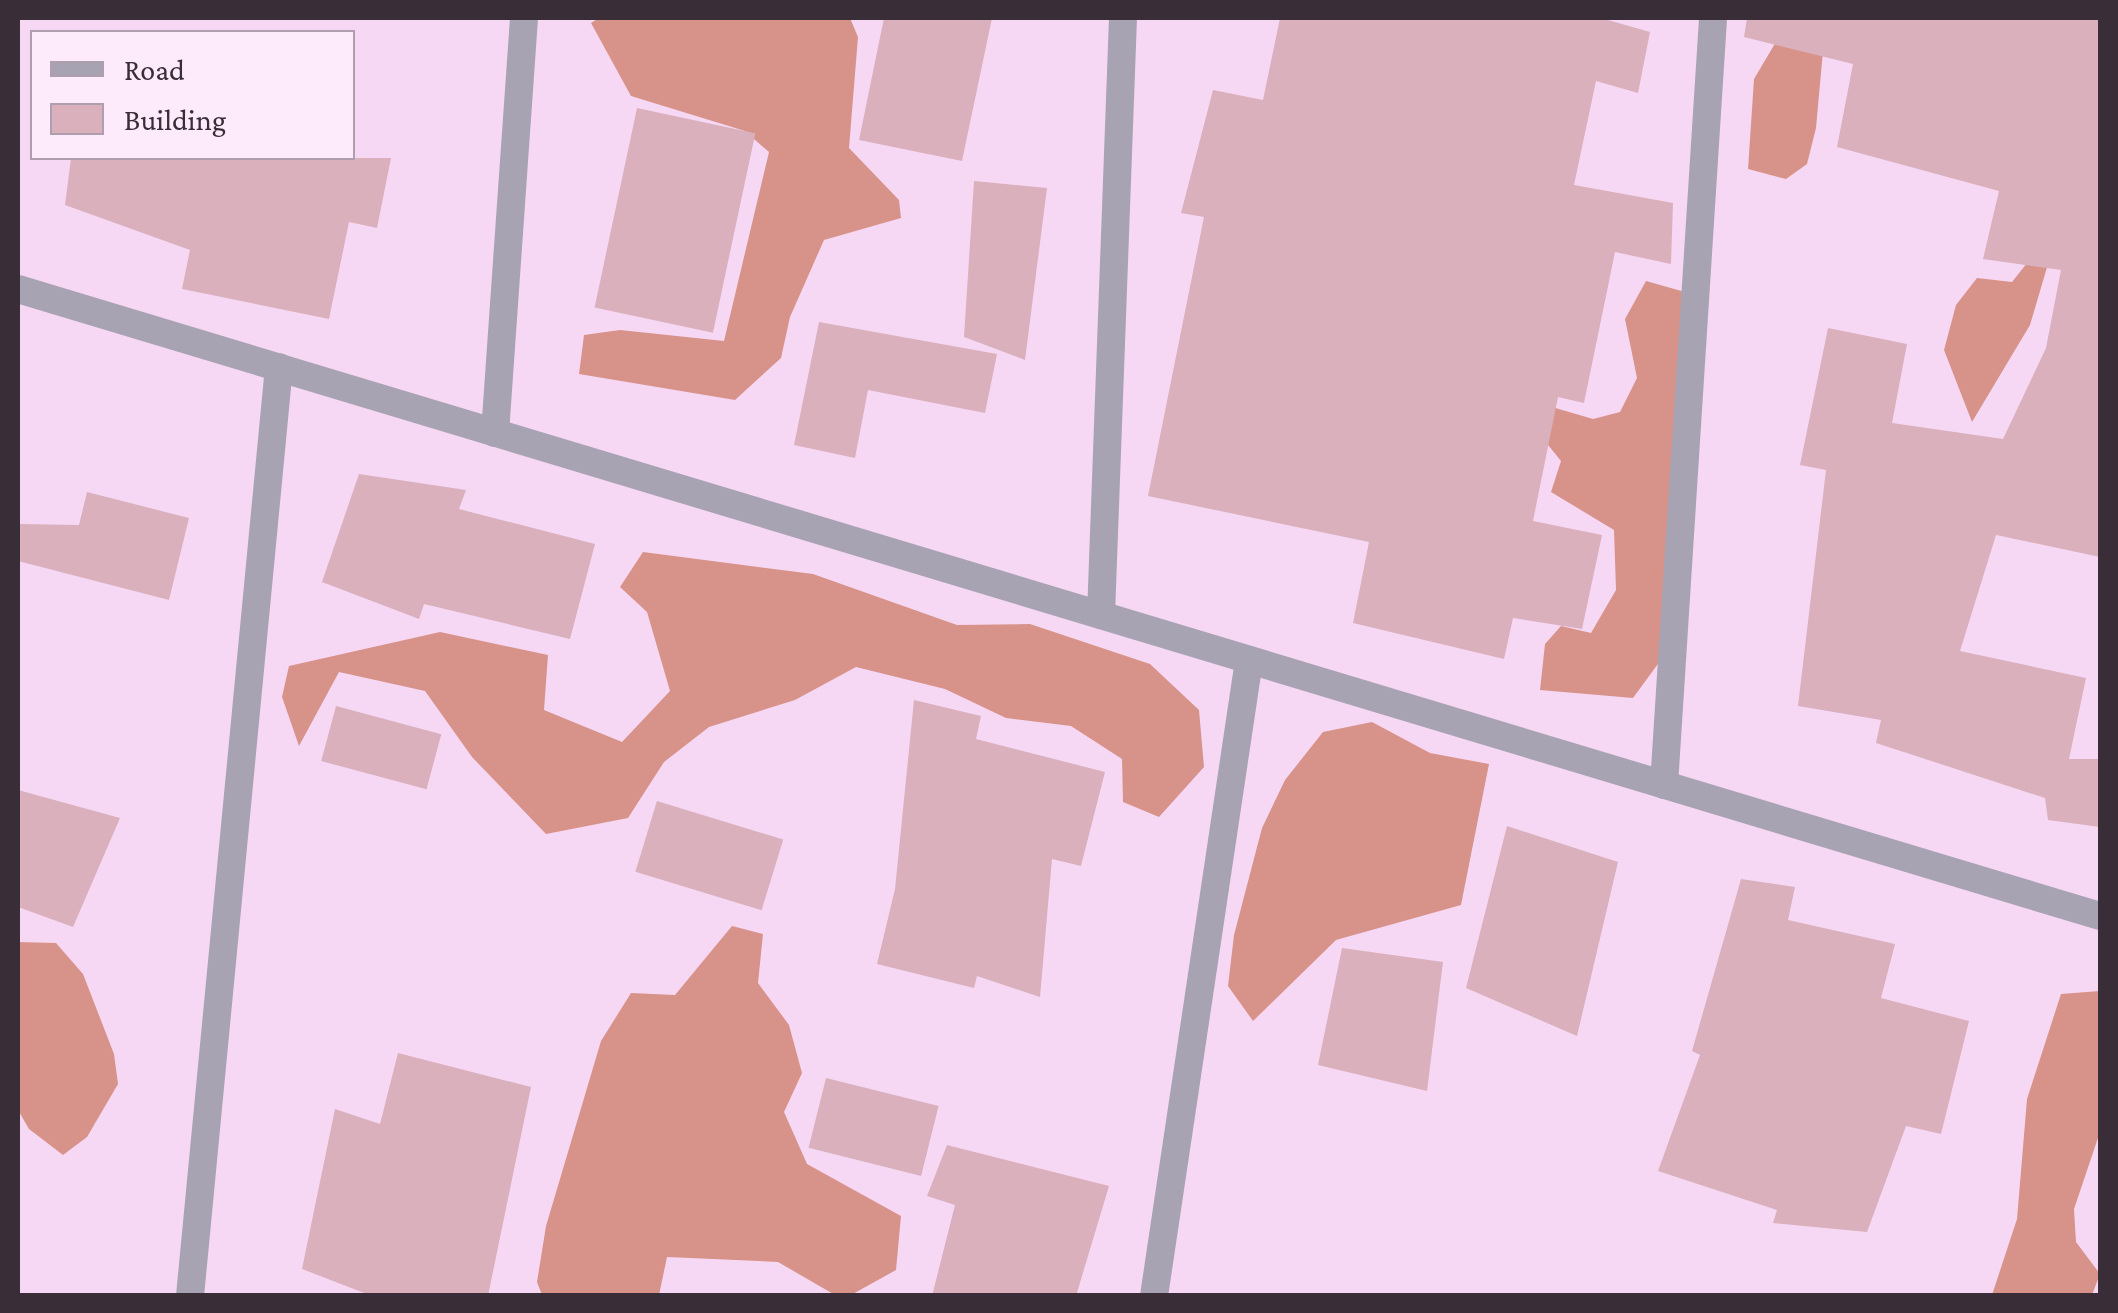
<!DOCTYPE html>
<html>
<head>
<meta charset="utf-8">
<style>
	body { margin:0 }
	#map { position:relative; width:2118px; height:1313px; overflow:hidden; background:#f7d8f4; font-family:"Crimson Pro",serif }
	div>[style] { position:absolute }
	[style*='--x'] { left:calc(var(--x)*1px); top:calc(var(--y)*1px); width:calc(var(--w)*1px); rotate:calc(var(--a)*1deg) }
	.forest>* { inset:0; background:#d79389 }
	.building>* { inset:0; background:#d9b0bc; transform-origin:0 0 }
	.minor>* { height:28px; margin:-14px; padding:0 14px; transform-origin:14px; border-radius:14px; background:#a8a3b3 }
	span { translate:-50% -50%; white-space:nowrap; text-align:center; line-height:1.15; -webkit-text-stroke:8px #fdeafb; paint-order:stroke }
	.frame { position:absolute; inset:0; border:20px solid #392d38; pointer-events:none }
	.legend { position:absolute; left:30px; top:30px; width:325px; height:130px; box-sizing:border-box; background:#fdeafb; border:2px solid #af9ead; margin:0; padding:12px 18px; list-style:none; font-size:30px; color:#392d38 }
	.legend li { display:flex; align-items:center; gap:20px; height:50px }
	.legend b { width:50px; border:2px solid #af9ead }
</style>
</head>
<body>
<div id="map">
	<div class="forest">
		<div style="clip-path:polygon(599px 18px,850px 18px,858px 37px,849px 148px,899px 200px,901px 218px,824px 240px,790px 317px,781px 358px,735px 400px,579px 374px,584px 335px,620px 330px,724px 341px,769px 152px,745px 131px,631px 96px,591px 23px)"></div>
		<div style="clip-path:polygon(1782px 18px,1826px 18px,1816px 128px,1807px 164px,1786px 179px,1748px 169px,1754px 79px,1783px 30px)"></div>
		<div style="clip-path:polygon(2074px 204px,2100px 209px,2100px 224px,2070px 220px,2053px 247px,2030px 325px,1972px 422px,1944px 350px,1956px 305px,1977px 278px,2012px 282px)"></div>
		<div style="clip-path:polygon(1646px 281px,1685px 292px,1663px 657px,1633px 698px,1540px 690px,1545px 644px,1561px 626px,1591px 633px,1616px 590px,1614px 530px,1551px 492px,1561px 461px,1536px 430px,1552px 407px,1593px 419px,1620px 412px,1637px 378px,1625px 319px)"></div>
		<div style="clip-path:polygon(643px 552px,813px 574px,957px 625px,1030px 624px,1150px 664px,1199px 710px,1204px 767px,1159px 817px,1123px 802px,1122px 759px,1071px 726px,1006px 718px,945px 689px,856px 667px,795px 700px,709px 727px,664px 762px,628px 818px,546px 834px,472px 757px,425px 691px,339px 672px,299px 746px,282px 697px,289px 666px,440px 632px,548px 655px,544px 710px,622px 742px,670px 691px,647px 612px,620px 587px)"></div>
		<div style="clip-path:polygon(1372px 722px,1430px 753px,1489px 764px,1461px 905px,1336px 940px,1253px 1021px,1228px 986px,1234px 935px,1262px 828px,1285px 780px,1323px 732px)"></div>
		<div style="clip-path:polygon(732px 926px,763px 934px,758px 983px,789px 1025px,802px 1073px,784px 1112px,807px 1164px,901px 1216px,896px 1270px,851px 1295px,835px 1295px,778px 1262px,667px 1257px,659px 1295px,542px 1295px,537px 1282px,546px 1226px,601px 1041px,631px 993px,675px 995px)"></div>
		<div style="clip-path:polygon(18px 942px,56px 943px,83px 974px,114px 1054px,118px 1084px,87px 1137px,63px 1155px,29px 1129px,18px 1110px)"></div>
		<div style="clip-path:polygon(2100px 991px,2100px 1132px,2074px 1209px,2076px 1242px,2100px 1274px,2092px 1295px,1992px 1295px,2017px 1219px,2027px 1099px,2061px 994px)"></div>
	</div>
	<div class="building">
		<div style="clip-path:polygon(884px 18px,992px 18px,962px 161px,859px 140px)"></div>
		<div style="clip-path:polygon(1280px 18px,1601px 18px,1650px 32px,1638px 93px,1596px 81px,1574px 185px,1673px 203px,1671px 264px,1615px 252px,1584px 403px,1558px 397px,1533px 521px,1602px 535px,1582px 629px,1513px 618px,1504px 659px,1353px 623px,1369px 542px,1148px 496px,1204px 217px,1181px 213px,1213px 90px,1263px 100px)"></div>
		<div style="clip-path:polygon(1747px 18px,2100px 18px,2100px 557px,1996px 535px,1960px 651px,2086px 678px,2069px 759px,2100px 759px,2100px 827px,2048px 820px,2045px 798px,1876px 743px,1881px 720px,1798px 706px,1826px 470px,1800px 465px,1828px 328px,1907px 344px,1892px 423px,2003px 439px,2046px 348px,2061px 270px,1983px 259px,1999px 191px,1837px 147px,1853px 64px,1744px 37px)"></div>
		<div style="left:637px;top:108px;width:121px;height:204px;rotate:12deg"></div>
		<div style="clip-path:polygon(71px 158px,391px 158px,377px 228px,349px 222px,329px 319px,182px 289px,190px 250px,65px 205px)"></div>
		<div style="clip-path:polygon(974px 181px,1047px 188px,1025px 360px,964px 337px)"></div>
		<div style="clip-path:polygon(819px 322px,997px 354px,985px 413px,868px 390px,855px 458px,794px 445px)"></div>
		<div style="clip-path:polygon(359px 474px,466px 490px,459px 509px,595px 544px,570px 639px,424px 604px,419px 619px,322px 582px)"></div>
		<div style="clip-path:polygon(87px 492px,189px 518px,169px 600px,18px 561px,18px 524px,79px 525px)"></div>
		<div style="clip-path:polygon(914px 700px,981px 716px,976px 739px,1105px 772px,1081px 866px,1052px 859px,1040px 997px,977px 976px,974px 988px,877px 964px,895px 889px)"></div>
		<div style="left:336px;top:706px;width:109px;height:57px;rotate:15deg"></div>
		<div style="clip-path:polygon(18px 790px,120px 818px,73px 927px,18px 907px)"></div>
		<div style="left:657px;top:801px;width:132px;height:74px;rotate:17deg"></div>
		<div style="clip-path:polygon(1507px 826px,1618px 862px,1577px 1036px,1466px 988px)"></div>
		<div style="clip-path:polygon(1741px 879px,1795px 887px,1788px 920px,1895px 944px,1881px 998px,1969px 1021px,1941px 1134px,1906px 1126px,1867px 1232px,1773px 1223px,1777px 1210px,1658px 1171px,1700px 1055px,1692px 1051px)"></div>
		<div style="clip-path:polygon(1342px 948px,1443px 962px,1427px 1091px,1318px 1065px)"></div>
		<div style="clip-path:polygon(398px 1053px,531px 1087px,488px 1296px,372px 1296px,302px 1269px,335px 1109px,380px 1124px)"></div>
		<div style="left:826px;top:1078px;width:116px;height:72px;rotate:14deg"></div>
		<div style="clip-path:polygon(947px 1145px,1109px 1186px,1076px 1296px,932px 1296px,955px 1205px,927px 1196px)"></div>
	</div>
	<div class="minor">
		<div style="--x:18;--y:289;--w:2174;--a:16.76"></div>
		<div style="--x:495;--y:433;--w:416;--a:-86"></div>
		<div style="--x:1101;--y:615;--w:597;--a:-87.89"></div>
		<div style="--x:1664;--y:785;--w:769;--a:-86.34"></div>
		<div style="--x:190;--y:1296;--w:933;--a:-84.53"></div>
		<div style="--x:1154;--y:1296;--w:643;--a:-81.5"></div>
	</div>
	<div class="frame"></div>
	<ul class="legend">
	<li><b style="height:12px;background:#a8a3b3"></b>Road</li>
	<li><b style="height:28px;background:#d9b0bc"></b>Building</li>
	</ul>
</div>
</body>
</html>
